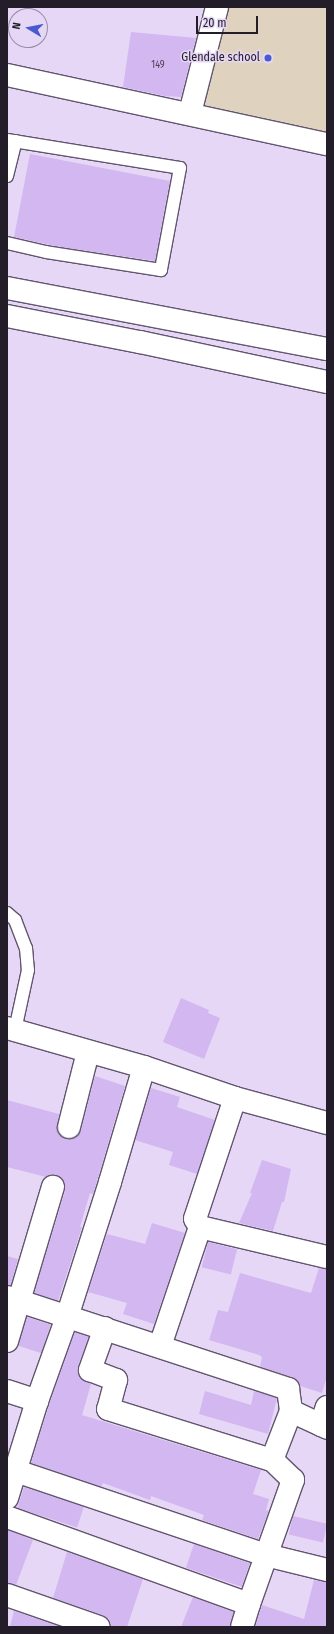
<!DOCTYPE html>
<html>
<head>
<meta charset="utf-8">
<style>
	body { margin:0 }
	#map { position:relative; width:334px; height:1634px; overflow:hidden; background:#e6d7f6; font-family:"Fira Sans Condensed",sans-serif }
	div>[style] { position:absolute }
	[style*='--x'] { left:calc(var(--x)*1px); top:calc(var(--y)*1px); width:calc(var(--w)*1px); rotate:calc(var(--a)*1deg) }
	.education>* { inset:0; background:#dfd3bf }
	.building>* { inset:0; background:#d3b7f0; transform-origin:0 0 }
	.roads { filter:drop-shadow(1px 0 #62556f) drop-shadow(-1px 0 #62556f) drop-shadow(0 1px #62556f) drop-shadow(0 -1px #62556f) }
	.lane>* { height:12px; margin:-6px; padding:0 6px; transform-origin:6px; border-radius:6px; background:#fff }
	.street>* { height:22px; margin:-11px; padding:0 11px; transform-origin:11px; border-radius:11px; background:#fff }
	.secondary>* { height:22px; margin:-11px; padding:0 11px; transform-origin:11px; border-radius:11px; background:#fff }
	.dots>* { width:11px; height:11px; translate:-50% -50%; box-sizing:border-box; border:2px solid #e6d7f6; border-radius:50% }
	span { translate:-50% -50%; white-space:nowrap; text-align:center; line-height:1.15; -webkit-text-stroke:3px #e6d7f6; paint-order:stroke }
	.number-label { font-size:10px; color:#4e445a }
	.number-label span { -webkit-text-stroke-width:0 }
	.poi-label { font-size:12px; color:#221d28 }
	.right { translate:-100% -50%; text-align:right }
	.frame { position:absolute; inset:0; border:8px solid #221d28; pointer-events:none }
	.north { position:absolute; left:8px; top:8px; width:40px; height:40px; box-sizing:border-box; background:#e6d7f6; border:1px solid #988da4; border-radius:50%; rotate:280deg; font-size:11px; font-weight:700; line-height:16px; text-align:center; color:#221d28 }
	.north::after { content:''; display:block; margin:auto; width:14px; height:18px; background:#495acf; clip-path:polygon(50% 0,100% 100%,50% 72%,0 100%) }
	.scale { position:absolute; left:196px; top:16px; width:62px; height:18px; box-sizing:border-box; border:2px solid #221d28; border-top:0; padding-left:5px; font-size:12px; line-height:14px; white-space:nowrap; color:#221d28; -webkit-text-stroke:3px #e6d7f6; paint-order:stroke }
</style>
</head>
<body>
<div id="map">
	<div class="education">
		<div style="clip-path:polygon(220px 7px,327px 7px,327px 136px,199px 109px)"></div>
	</div>
	<div class="building">
		<div style="clip-path:polygon(131px 32px,196px 38px,181px 97px,165px 96px,123px 87px)"></div>
		<div style="clip-path:polygon(30px 154px,170px 181px,155px 261px,60px 247px,14px 237px)"></div>
		<div style="clip-path:polygon(181px 998px,209px 1010px,208px 1013px,220px 1018px,204px 1059px,163px 1042px)"></div>
		<div style="clip-path:polygon(95px 1076px,125px 1086px,98px 1178px,93px 1194px,90px 1193px,80px 1227px,82px 1227px,58px 1301px,34px 1293px,65px 1191px,65px 1184px,62px 1178px,56px 1175px,46px 1177px,7px 1167px,7px 1100px,59px 1114px,57px 1131px,61px 1136px,66px 1139px,72px 1139px,78px 1136px,81px 1130px)"></div>
		<div style="clip-path:polygon(151px 1088px,180px 1097px,177px 1107px,215px 1120px,197px 1174px,169px 1165px,173px 1152px,135px 1140px)"></div>
		<div style="clip-path:polygon(262px 1160px,291px 1169px,284px 1202px,282px 1202px,273px 1231px,239px 1223px,252px 1193px,250px 1193px)"></div>
		<div style="clip-path:polygon(152px 1223px,185px 1233px,154px 1324px,123px 1314px,127px 1303px,88px 1292px,107px 1234px,145px 1244px)"></div>
		<div style="left:208px;top:1242px;width:30px;height:26px;rotate:14deg"></div>
		<div style="clip-path:polygon(7px 1256px,18px 1259px,11px 1285px,7px 1285px)"></div>
		<div style="clip-path:polygon(319px 1268px,327px 1269px,327px 1376px,322px 1393px,300px 1386px,297px 1381px,292px 1377px,260px 1367px,262px 1357px,259px 1355px,209px 1340px,218px 1310px,228px 1312px,240px 1273px,311px 1293px)"></div>
		<div style="left:27px;top:1317px;width:25px;height:30px;rotate:18deg"></div>
		<div style="clip-path:polygon(75px 1332px,89px 1337px,78px 1366px,78px 1373px,80px 1378px,91px 1384px,82px 1415px,261px 1470px,253px 1494px,269px 1499px,266px 1510px,269px 1511px,258px 1539px,202px 1520px,204px 1515px,151px 1496px,150px 1500px,103px 1483px,101px 1487px,31px 1463px,49px 1405px)"></div>
		<div style="clip-path:polygon(205px 1391px,251px 1405px,254px 1391px,277px 1398px,268px 1434px,199px 1414px)"></div>
		<div style="left:24px;top:1487px;width:63px;height:22px;rotate:18deg"></div>
		<div style="left:293px;top:1516px;width:35px;height:19px;rotate:13deg"></div>
		<div style="clip-path:polygon(7px 1530px,33px 1540px,16px 1585px,7px 1583px)"></div>
		<div style="left:194px;top:1544px;width:59px;height:25px;rotate:19deg"></div>
		<div style="clip-path:polygon(67px 1552px,143px 1579px,127px 1627px,111px 1627px,109px 1619px,103px 1615px,53px 1598px)"></div>
		<div style="clip-path:polygon(314px 1580px,327px 1582px,327px 1627px,255px 1627px,262px 1605px,304px 1619px)"></div>
		<div style="clip-path:polygon(193px 1597px,234px 1612px,230px 1627px,181px 1627px)"></div>
		<div style="clip-path:polygon(14px 1611px,61px 1627px,10px 1627px)"></div>
	</div>
	<div class="roads">
		<div class="lane">
			<div style="--x:7;--y:140;--w:175;--a:9.2"></div>
			<div style="--x:180;--y:168;--w:104;--a:100.6"></div>
			<div style="--x:161;--y:270;--w:116;--a:-171.1"></div>
			<div style="--x:46;--y:252;--w:40;--a:-167"></div>
			<div style="--x:7;--y:176;--w:36;--a:-76"></div>
			<div style="--x:7;--y:913;--w:11;--a:41"></div>
			<div style="--x:15;--y:920;--w:30;--a:69"></div>
			<div style="--x:26;--y:948;--w:22;--a:85"></div>
			<div style="--x:28;--y:970;--w:61;--a:102.2"></div>
		</div>
		<div class="street">
			<div style="--x:7;--y:75;--w:327;--a:12.2"></div>
			<div style="--x:190;--y:113;--w:109;--a:-75.7"></div>
			<div style="--x:235;--y:1098;--w:127;--a:108.3"></div>
			<div style="--x:195;--y:1219;--w:9;--a:58"></div>
			<div style="--x:200;--y:1227;--w:130;--a:13.3"></div>
			<div style="--x:69;--y:1127;--w:77;--a:-75.8"></div>
			<div style="--x:7;--y:1297;--w:296;--a:18.1"></div>
			<div style="--x:288;--y:1389;--w:22;--a:82"></div>
			<div style="--x:291;--y:1411;--w:40;--a:25"></div>
			<div style="--x:105;--y:1328;--w:45;--a:109.7"></div>
			<div style="--x:90;--y:1370;--w:28;--a:21"></div>
			<div style="--x:116;--y:1380;--w:30;--a:105"></div>
			<div style="--x:108;--y:1409;--w:172;--a:17.3"></div>
			<div style="--x:7;--y:1341;--w:161;--a:-73.4"></div>
			<div style="--x:160;--y:1346;--w:126;--a:-71.4"></div>
			<div style="--x:7;--y:1391;--w:32;--a:18"></div>
			<div style="--x:321;--y:1425;--w:19;--a:-72"></div>
			<div style="--x:16;--y:1471;--w:264;--a:18.6"></div>
			<div style="--x:266;--y:1555;--w:63;--a:13.8"></div>
			<div style="--x:7;--y:1498;--w:102;--a:-72.8"></div>
			<div style="--x:37;--y:1401;--w:89;--a:-70.3"></div>
			<div style="--x:67;--y:1317;--w:142;--a:-72.3"></div>
			<div style="--x:110;--y:1182;--w:120;--a:-73.5"></div>
			<div style="--x:7;--y:1517;--w:257;--a:19.8"></div>
			<div style="--x:249;--y:1604;--w:132;--a:-70.5"></div>
			<div style="--x:293;--y:1480;--w:29;--a:-136"></div>
			<div style="--x:272;--y:1460;--w:53;--a:-68.8"></div>
			<div style="--x:7;--y:1595;--w:97;--a:19.2"></div>
			<div style="--x:242;--y:1627;--w:24;--a:-73"></div>
		</div>
		<div class="secondary">
			<div style="--x:7;--y:288;--w:326;--a:10.8"></div>
			<div style="--x:7;--y:316;--w:136;--a:11.1"></div>
			<div style="--x:140;--y:342;--w:191;--a:12.1"></div>
			<div style="--x:7;--y:1028;--w:142;--a:15.9"></div>
			<div style="--x:144;--y:1067;--w:96;--a:18.8"></div>
			<div style="--x:235;--y:1098;--w:95;--a:15.2"></div>
		</div>
	</div>
	<div class="dots">
		<div style="left:268px;top:58px;background:#495acf"></div>
	</div>
	<div class="number-label">
		<span style="left:158px;top:66px">149</span>
	</div>
	<div class="poi-label">
		<span class="right" style="left:260px;top:58px">Glendale school</span>
	</div>
	<div class="frame"></div>
	<div class="north">N</div>
	<div class="scale">20 m</div>
</div>
</body>
</html>
